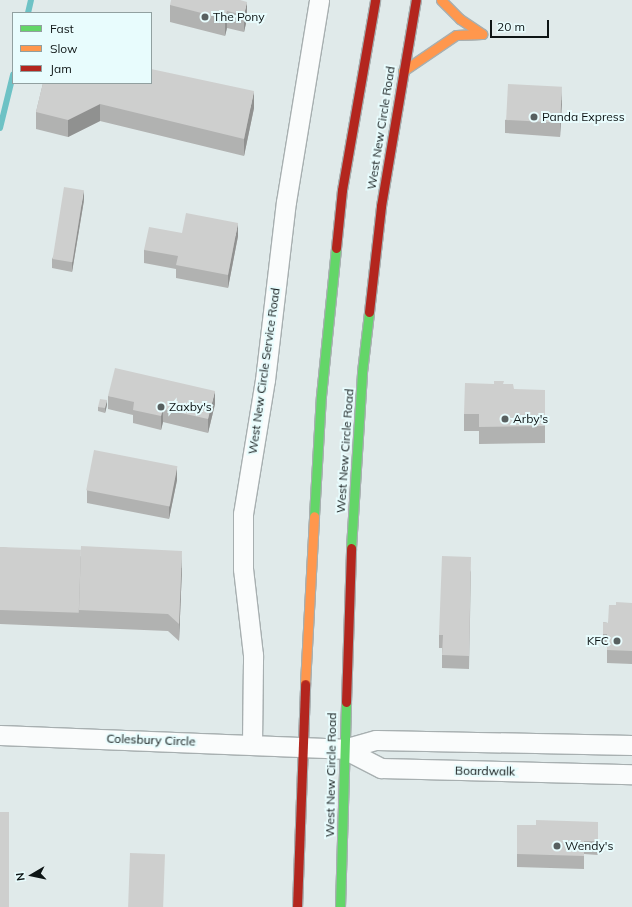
<!DOCTYPE html>
<html>
<head>
<meta charset="utf-8">
<style>
	body { margin:0 }
	#map { position:relative; width:632px; height:907px; overflow:hidden; background:#e0eaea; font-family:Mulish,sans-serif }
	div>[style] { position:absolute }
	[style*='--x'] { left:calc(var(--x)*1px); top:calc(var(--y)*1px); width:calc(var(--w)*1px); rotate:calc(var(--a)*1deg) }
	.stream>* { height:6px; margin:-3px; padding:0 3px; transform-origin:3px; border-radius:3px; background:#6dc2c5 }
	.roads { filter:drop-shadow(1px 0 #a7afb0) drop-shadow(-1px 0 #a7afb0) drop-shadow(0 1px #a7afb0) drop-shadow(0 -1px #a7afb0) }
	.street>* { height:19px; margin:-9.5px; padding:0 9.5px; transform-origin:9.5px; border-radius:9.5px; background:#fafcfc }
	.fast>* { height:9px; margin:-4.5px; padding:0 4.5px; transform-origin:4.5px; border-radius:4.5px; background:#63d668 }
	.slow>* { height:9px; margin:-4.5px; padding:0 4.5px; transform-origin:4.5px; border-radius:4.5px; background:#ff974d }
	.jam>* { height:9px; margin:-4.5px; padding:0 4.5px; transform-origin:4.5px; border-radius:4.5px; background:#b3261e }
	.wall>* { inset:0; background:#b1b2b1 }
	.shaded-wall>* { inset:0; background:#909190 }
	.building>* { inset:0; background:#cecfce; transform-origin:0 0 }
	.dots>* { width:11px; height:11px; translate:-50% -50%; box-sizing:border-box; border:2px solid #e8fcfd; border-radius:50% }
	span { translate:-50% -50%; white-space:nowrap; text-align:center; line-height:1.15; -webkit-text-stroke:4px #e8fcfd; paint-order:stroke }
	.poi-label { font-size:12px; color:#0e1515 }
	.left { translate:0 -50%; text-align:left }
	.right { translate:-100% -50%; text-align:right }
	.street-label { font-size:12px; color:#0e1515 }
	.legend { position:absolute; left:12px; top:12px; width:140px; height:72px; box-sizing:border-box; background:#e8fcfd; border:1px solid #91a0a0; margin:0; padding:5px 7px; list-style:none; font-size:12px; color:#0e1515 }
	.legend li { display:flex; align-items:center; gap:8px; height:20px }
	.legend b { width:20px; border:1px solid #91a0a0 }
	.north { position:absolute; left:12px; top:855px; width:40px; height:40px; -webkit-text-stroke:3px #e8fcfd; paint-order:stroke; rotate:261deg; font-size:11px; font-weight:700; line-height:16px; text-align:center; color:#0e1515 }
	.north::after { content:''; display:block; margin:auto; width:14px; height:18px; background:#0e1515; clip-path:polygon(50% 0,100% 100%,50% 72%,0 100%) }
	.scale { position:absolute; left:490px; top:20px; width:59px; height:18px; box-sizing:border-box; border:2px solid #0e1515; border-top:0; padding-left:5px; font-size:12px; line-height:14px; white-space:nowrap; color:#0e1515; -webkit-text-stroke:3px #e8fcfd; paint-order:stroke }
</style>
</head>
<body>
<div id="map">
	<div class="stream">
		<div style="--x:28;--y:13;--w:13;--a:-77"></div>
		<div style="--x:0;--y:128;--w:55;--a:-76.2"></div>
	</div>
	<div class="roads">
		<div class="street">
			<div style="--x:0;--y:735;--w:344;--a:2.3"></div>
			<div style="--x:344;--y:749;--w:33;--a:-16"></div>
			<div style="--x:376;--y:740;--w:256;--a:1.1"></div>
			<div style="--x:252;--y:743;--w:88;--a:-89.3"></div>
			<div style="--x:253;--y:655;--w:87;--a:-96.6"></div>
			<div style="--x:243;--y:569;--w:55;--a:-90"></div>
			<div style="--x:243;--y:514;--w:136;--a:-80.7"></div>
			<div style="--x:265;--y:380;--w:179;--a:-83.3"></div>
			<div style="--x:286;--y:202;--w:205;--a:-80.7"></div>
			<div style="--x:344;--y:749;--w:42;--a:27.2"></div>
			<div style="--x:381;--y:768;--w:251;--a:1.4"></div>
		</div>
		<div class="fast">
			<div style="--x:314;--y:516;--w:120;--a:-86.7"></div>
			<div style="--x:321;--y:396;--w:149;--a:-84.2"></div>
			<div style="--x:351;--y:548;--w:176;--a:-86.4"></div>
			<div style="--x:362;--y:372;--w:60;--a:-83.3"></div>
			<div style="--x:340;--y:907;--w:205;--a:-88.3"></div>
		</div>
		<div class="slow">
			<div style="--x:441;--y:0;--w:27;--a:45"></div>
			<div style="--x:460;--y:19;--w:27;--a:34"></div>
			<div style="--x:403;--y:71;--w:64;--a:-34.2"></div>
			<div style="--x:456;--y:35;--w:26;--a:-2"></div>
			<div style="--x:305;--y:684;--w:168;--a:-86.9"></div>
		</div>
		<div class="jam">
			<div style="--x:336;--y:248;--w:58;--a:-84.1"></div>
			<div style="--x:342;--y:190;--w:193;--a:-80.1"></div>
			<div style="--x:369;--y:312;--w:107;--a:-83.5"></div>
			<div style="--x:381;--y:206;--w:209;--a:-80.4"></div>
			<div style="--x:346;--y:702;--w:154;--a:-88.1"></div>
			<div style="--x:297;--y:907;--w:223;--a:-87.9"></div>
		</div>
	</div>
	<div class="wall">
		<div style="clip-path:polygon(240px 0,247px 19px,244px 32px,227px 28px,225px 36px,170px 22px,170px 5px)"></div>
		<div style="clip-path:polygon(43px 83px,254px 108px,244px 156px,100px 121px,68px 137px,36px 129px,36px 112px)"></div>
		<div style="clip-path:polygon(562px 100px,560px 137px,505px 133px,505px 120px)"></div>
		<div style="clip-path:polygon(84px 200px,72px 272px,52px 268px,52px 259px)"></div>
		<div style="clip-path:polygon(182px 233px,238px 236px,228px 288px,176px 278px,176px 269px,144px 263px,144px 250px)"></div>
		<div style="clip-path:polygon(504px 384px,545px 407px,545px 443px,479px 444px,479px 431px,464px 431px,464px 414px)"></div>
		<div style="clip-path:polygon(108px 396px,215px 404px,208px 433px,163px 422px,161px 430px,133px 423px,133px 415px,108px 409px)"></div>
		<div style="clip-path:polygon(107px 405px,105px 413px,98px 411px,98px 407px)"></div>
		<div style="clip-path:polygon(177px 480px,169px 519px,87px 503px,87px 490px)"></div>
		<div style="clip-path:polygon(0 547px,182px 568px,179px 641px,168px 631px,0 624px)"></div>
		<div style="clip-path:polygon(471px 570px,469px 669px,442px 668px,442px 648px,439px 648px,439px 635px)"></div>
		<div style="clip-path:polygon(632px 603px,632px 664px,607px 663px,607px 647px,603px 647px,603px 622px,608px 623px,616px 605px)"></div>
		<div style="clip-path:polygon(517px 825px,598px 835px,598px 855px,584px 854px,584px 869px,517px 867px)"></div>
	</div>
	<div class="shaded-wall">
		<div style="clip-path:polygon(247px 2px,247px 19px,244px 32px,244px 15px)"></div>
		<div style="clip-path:polygon(227px 11px,227px 28px,225px 36px,225px 19px)"></div>
		<div style="clip-path:polygon(562px 87px,562px 100px,560px 137px,560px 124px)"></div>
		<div style="clip-path:polygon(254px 91px,254px 108px,244px 156px,244px 139px)"></div>
		<div style="clip-path:polygon(100px 104px,100px 121px,68px 137px,68px 120px)"></div>
		<div style="clip-path:polygon(84px 190px,84px 200px,72px 272px,72px 262px)"></div>
		<div style="clip-path:polygon(238px 223px,238px 236px,228px 288px,228px 275px)"></div>
		<div style="clip-path:polygon(215px 391px,215px 404px,208px 433px,208px 419px)"></div>
		<div style="clip-path:polygon(107px 400px,107px 405px,105px 413px,105px 408px)"></div>
		<div style="clip-path:polygon(163px 409px,163px 422px,161px 430px,161px 416px)"></div>
		<div style="clip-path:polygon(177px 466px,177px 480px,169px 519px,169px 506px)"></div>
		<div style="clip-path:polygon(182px 551px,182px 568px,179px 641px,179px 624px)"></div>
	</div>
	<div class="building">
		<div style="clip-path:polygon(171px 0,240px 0,247px 2px,244px 15px,227px 11px,225px 19px,170px 5px)"></div>
		<div style="clip-path:polygon(151px 69px,254px 91px,244px 139px,100px 104px,68px 120px,36px 112px,43px 83px,151px 83px)"></div>
		<div style="left:508px;top:84px;width:54px;height:36px;rotate:3deg"></div>
		<div style="left:64px;top:187px;width:20px;height:73px;rotate:9deg"></div>
		<div style="clip-path:polygon(186px 213px,238px 223px,228px 275px,176px 265px,178px 256px,144px 250px,149px 227px,182px 233px)"></div>
		<div style="clip-path:polygon(115px 368px,215px 391px,208px 419px,163px 409px,161px 416px,133px 410px,134px 402px,108px 396px)"></div>
		<div style="clip-path:polygon(494px 381px,504px 381px,503px 384px,513px 384px,514px 389px,545px 390px,545px 426px,479px 427px,479px 414px,464px 414px,465px 383px,494px 384px)"></div>
		<div style="clip-path:polygon(100px 399px,107px 400px,105px 408px,98px 407px)"></div>
		<div style="left:94px;top:450px;width:85px;height:41px;rotate:11deg"></div>
		<div style="clip-path:polygon(81px 546px,182px 551px,179px 624px,168px 614px,79px 610px)"></div>
		<div style="left:0;top:547px;width:81px;height:63px;rotate:2deg"></div>
		<div style="clip-path:polygon(442px 556px,471px 557px,469px 656px,442px 655px,443px 635px,439px 635px)"></div>
		<div style="clip-path:polygon(616px 602px,632px 603px,632px 651px,607px 650px,607px 634px,603px 634px,603px 622px,608px 623px,609px 605px,616px 605px)"></div>
		<div style="left:0;top:812px;width:9px;height:95px"></div>
		<div style="clip-path:polygon(536px 820px,598px 822px,598px 841px,584px 841px,584px 856px,517px 854px,517px 825px,536px 825px)"></div>
		<div style="left:130px;top:853px;width:35px;height:54px;rotate:2deg"></div>
	</div>
	<div class="dots">
		<div style="left:205px;top:17px;background:#586060"></div>
		<div style="left:534px;top:117px;background:#586060"></div>
		<div style="left:161px;top:407px;background:#586060"></div>
		<div style="left:505px;top:419px;background:#586060"></div>
		<div style="left:617px;top:641px;background:#586060"></div>
		<div style="left:557px;top:846px;background:#586060"></div>
	</div>
	<div class="poi-label">
		<span class="left" style="left:213px;top:17px">The Pony</span>
		<span class="left" style="left:542px;top:117px">Panda Express</span>
		<span class="left" style="left:169px;top:407px">Zaxby's</span>
		<span class="left" style="left:513px;top:419px">Arby's</span>
		<span class="right" style="left:609px;top:641px">KFC</span>
		<span class="left" style="left:565px;top:846px">Wendy's</span>
	</div>
	<div class="street-label">
		<span style="left:381px;top:128px;rotate:-81deg">West New Circle Road</span>
		<span style="left:264px;top:371px;rotate:-82deg">West New Circle Service Road</span>
		<span style="left:345px;top:451px;rotate:-86deg">West New Circle Road</span>
		<span style="left:151px;top:740px;rotate:2deg">Colesbury Circle</span>
		<span style="left:485px;top:771px;rotate:1deg">Boardwalk</span>
		<span style="left:331px;top:775px;rotate:-89deg">West New Circle Road</span>
	</div>
	<ul class="legend">
	<li><b style="height:5px;background:#63d668"></b>Fast</li>
	<li><b style="height:5px;background:#ff974d"></b>Slow</li>
	<li><b style="height:5px;background:#b3261e"></b>Jam</li>
	</ul>
	<div class="north">N</div>
	<div class="scale">20 m</div>
</div>
</body>
</html>
